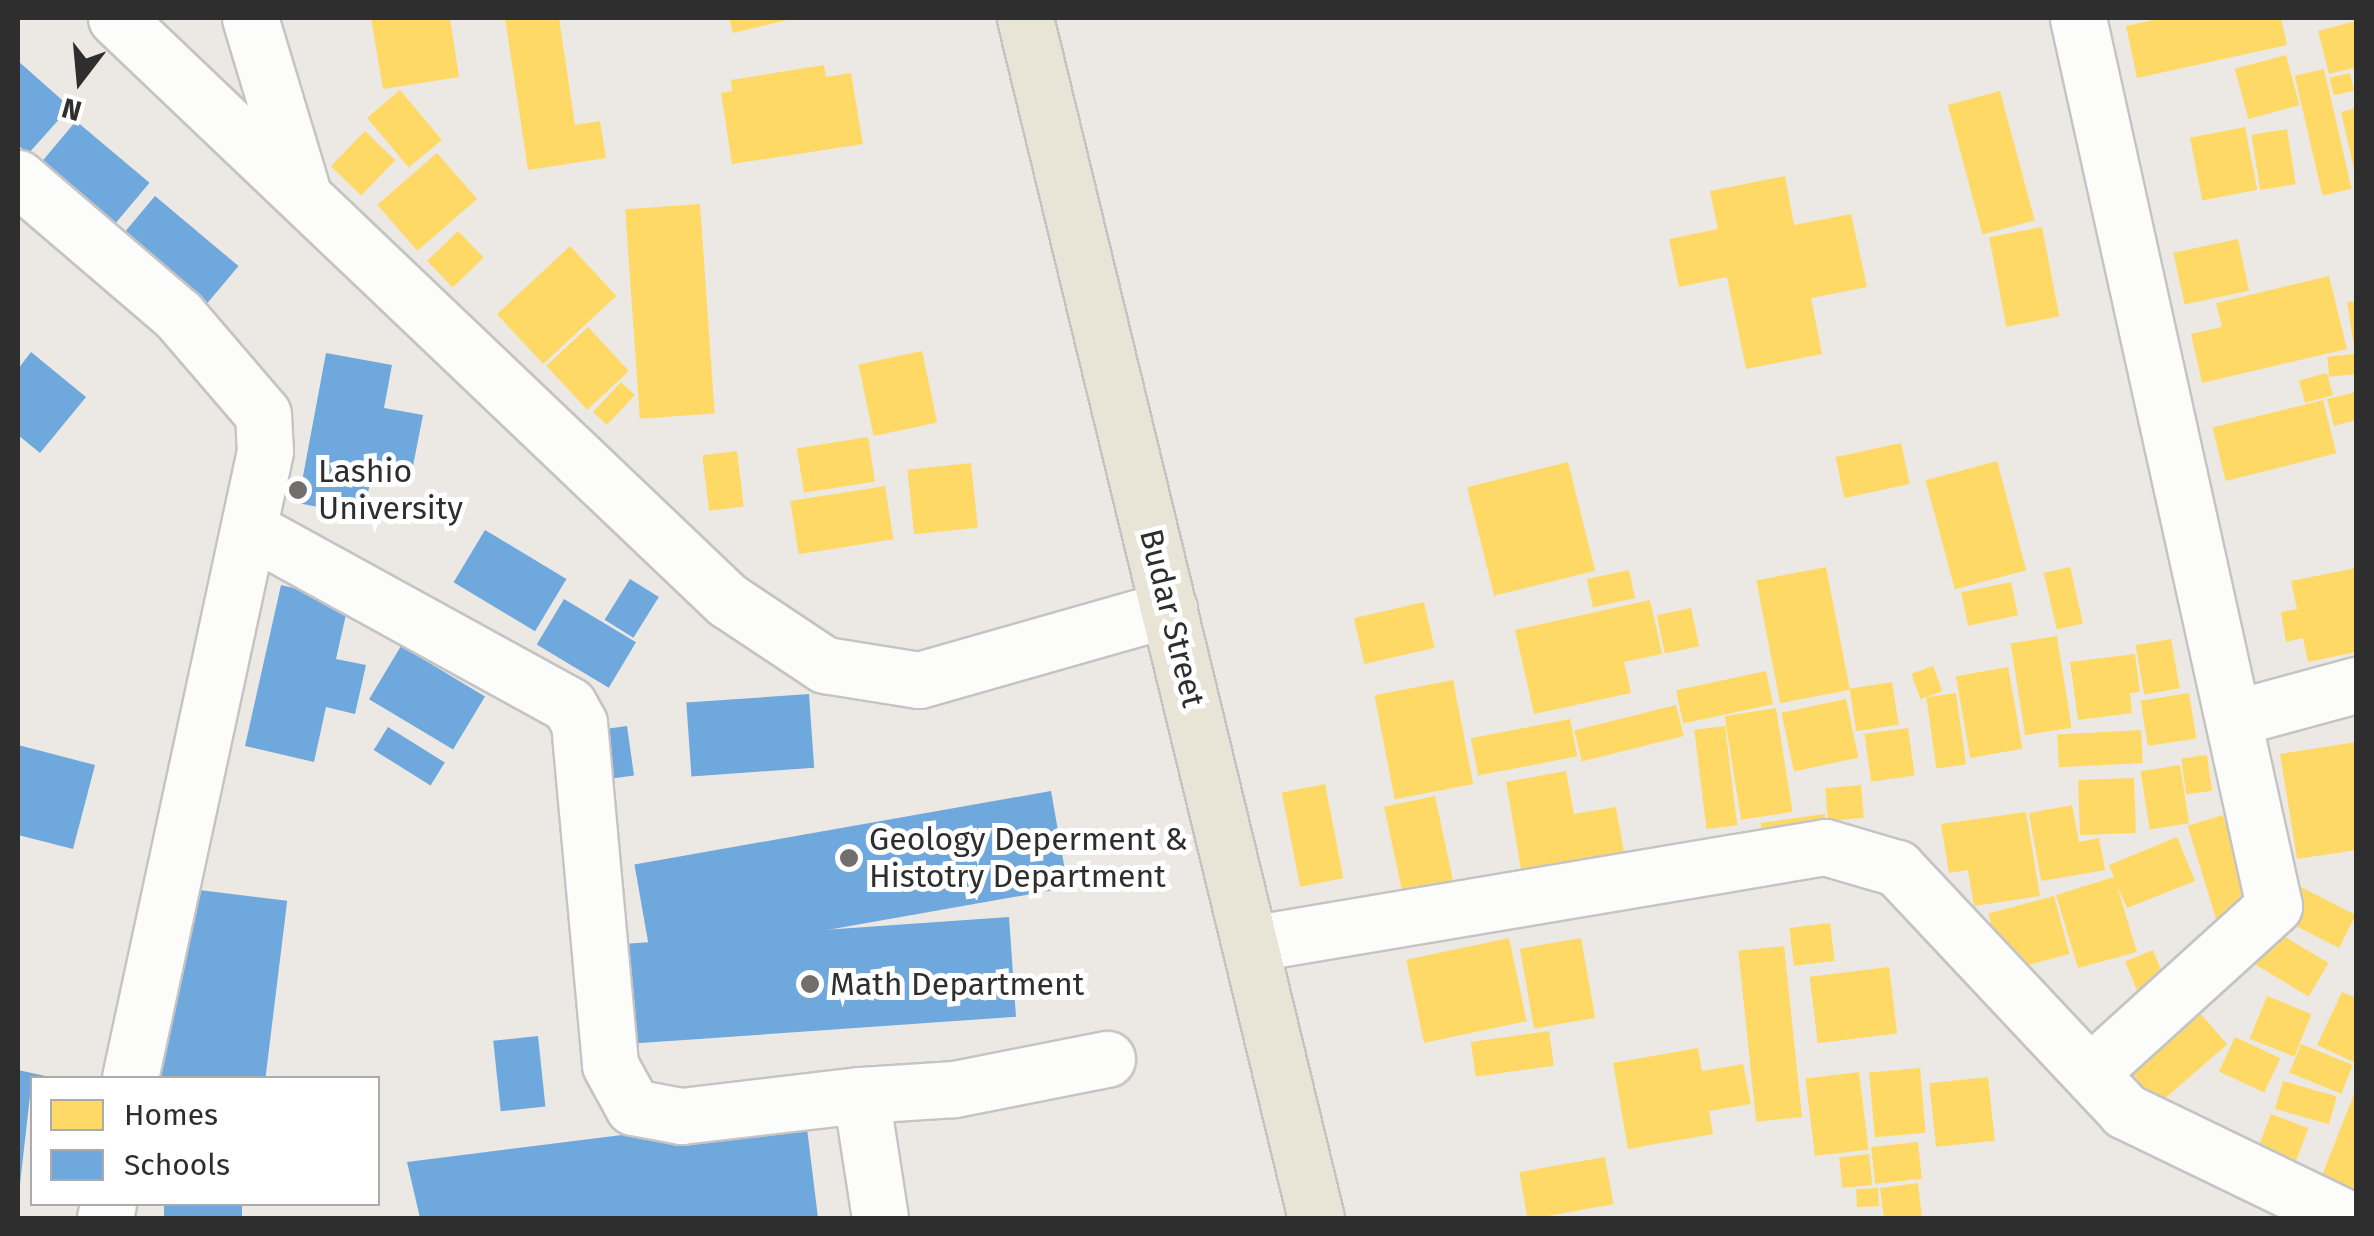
<!DOCTYPE html>
<html>
<head>
<meta charset="utf-8">
<style>
	body { margin:0 }
	#map { position:relative; width:2374px; height:1236px; overflow:hidden; background:#ece8e4; font-family:"Fira Sans",sans-serif }
	div>[style] { position:absolute }
	[style*='--x'] { left:calc(var(--x)*1px); top:calc(var(--y)*1px); width:calc(var(--w)*1px); rotate:calc(var(--a)*1deg) }
	.homes>* { inset:0; background:#ffd966; transform-origin:0 0 }
	.schools>* { inset:0; background:#6fa8dc; transform-origin:0 0 }
	.roads { filter:drop-shadow(2px 0 #c5c4c5) drop-shadow(-2px 0 #c5c4c5) drop-shadow(0 2px #c5c4c5) drop-shadow(0 -2px #c5c4c5) }
	.minor>* { height:55px; margin:-27.5px; padding:0 27.5px; transform-origin:27.5px; border-radius:27.5px; background:#fcfcfb }
	.major>* { height:55px; margin:-27.5px; padding:0 27.5px; transform-origin:27.5px; border-radius:27.5px; background:#e8e4d6 }
	.dots>* { width:28px; height:28px; translate:-50% -50%; box-sizing:border-box; border:5px solid #fff; border-radius:50% }
	span { translate:-50% -50%; white-space:nowrap; text-align:center; line-height:1.15; -webkit-text-stroke:10px #fff; paint-order:stroke }
	.poi-label { font-size:32px; color:#2e2e2e }
	.left { translate:0 -50%; text-align:left }
	.street-label { font-size:32px; color:#2e2e2e }
	.frame { position:absolute; inset:0; border:20px solid #2e2e2e; pointer-events:none }
	.legend { position:absolute; left:30px; top:1076px; width:350px; height:130px; box-sizing:border-box; background:#fff; border:2px solid #ababab; margin:0; padding:12px 18px; list-style:none; font-size:30px; color:#2e2e2e }
	.legend li { display:flex; align-items:center; gap:20px; height:50px }
	.legend b { width:50px; border:2px solid #ababab }
	.north { position:absolute; left:30px; top:30px; width:100px; height:100px; -webkit-text-stroke:8px #fff; paint-order:stroke; rotate:196deg; font-size:28px; font-weight:700; line-height:40px; text-align:center; color:#2e2e2e }
	.north::after { content:''; display:block; margin:auto; width:35px; height:45px; background:#2e2e2e; clip-path:polygon(50% 0,100% 100%,50% 72%,0 100%) }
</style>
</head>
<body>
<div id="map">
	<div class="homes">
		<div style="clip-path:polygon(371px 18px,450px 18px,459px 77px,383px 89px)"></div>
		<div style="clip-path:polygon(505px 18px,559px 18px,575px 125px,600px 121px,606px 158px,528px 170px)"></div>
		<div style="clip-path:polygon(729px 18px,791px 18px,791px 19px,733px 33px)"></div>
		<div style="clip-path:polygon(2163px 18px,2281px 18px,2287px 45px,2137px 78px,2126px 26px)"></div>
		<div style="clip-path:polygon(2356px 21px,2356px 75px,2353px 68px,2329px 74px,2318px 31px)"></div>
		<div style="left:2286px;top:55px;width:52px;height:53px;rotate:75deg"></div>
		<div style="clip-path:polygon(824px 65px,826px 77px,851px 73px,863px 144px,732px 164px,721px 93px,732px 91px,731px 80px)"></div>
		<div style="left:2324px;top:69px;width:123px;height:30px;rotate:77deg"></div>
		<div style="left:2350px;top:73px;width:18px;height:21px;rotate:77deg"></div>
		<div style="left:400px;top:90px;width:65px;height:43px;rotate:50deg"></div>
		<div style="left:2000px;top:91px;width:134px;height:54px;rotate:75deg"></div>
		<div style="clip-path:polygon(2356px 108px,2356px 174px,2355px 174px,2341px 112px)"></div>
		<div style="left:2245px;top:127px;width:64px;height:56px;rotate:79deg"></div>
		<div style="left:2287px;top:129px;width:56px;height:36px;rotate:81deg"></div>
		<div style="left:365px;top:131px;width:42px;height:49px;rotate:44deg"></div>
		<div style="left:437px;top:153px;width:61px;height:79px;rotate:49deg"></div>
		<div style="clip-path:polygon(1785px 176px,1794px 225px,1851px 214px,1867px 287px,1811px 298px,1822px 354px,1746px 369px,1727px 277px,1679px 287px,1669px 239px,1718px 229px,1710px 191px)"></div>
		<div style="left:700px;top:204px;width:210px;height:75px;rotate:86deg"></div>
		<div style="left:2042px;top:227px;width:91px;height:54px;rotate:79deg"></div>
		<div style="left:458px;top:231px;width:37px;height:43px;rotate:46deg"></div>
		<div style="left:2238px;top:239px;width:53px;height:66px;rotate:78deg"></div>
		<div style="left:570px;top:246px;width:68px;height:100px;rotate:47deg"></div>
		<div style="clip-path:polygon(2329px 276px,2347px 349px,2202px 383px,2191px 334px,2222px 327px,2216px 303px)"></div>
		<div style="clip-path:polygon(2356px 301px,2356px 347px,2354px 347px,2347px 302px)"></div>
		<div style="left:588px;top:327px;width:60px;height:57px;rotate:47deg"></div>
		<div style="left:922px;top:351px;width:73px;height:65px;rotate:78deg"></div>
		<div style="left:2354px;top:354px;width:20px;height:27px;rotate:84deg"></div>
		<div style="left:2327px;top:373px;width:23px;height:29px;rotate:75deg"></div>
		<div style="left:621px;top:382px;width:19px;height:41px;rotate:43deg"></div>
		<div style="clip-path:polygon(2356px 392px,2356px 420px,2334px 426px,2327px 399px)"></div>
		<div style="left:2323px;top:400px;width:55px;height:114px;rotate:76deg"></div>
		<div style="left:868px;top:437px;width:45px;height:72px;rotate:81deg"></div>
		<div style="left:1901px;top:443px;width:42px;height:67px;rotate:78deg"></div>
		<div style="left:737px;top:451px;width:56px;height:35px;rotate:83deg"></div>
		<div style="left:1997px;top:461px;width:113px;height:74px;rotate:75deg"></div>
		<div style="left:1568px;top:462px;width:112px;height:104px;rotate:76deg"></div>
		<div style="left:971px;top:463px;width:65px;height:64px;rotate:84deg"></div>
		<div style="left:885px;top:486px;width:54px;height:96px;rotate:81deg"></div>
		<div style="left:1826px;top:567px;width:125px;height:71px;rotate:79deg"></div>
		<div style="left:2070px;top:567px;width:58px;height:27px;rotate:77deg"></div>
		<div style="clip-path:polygon(2356px 568px,2356px 652px,2308px 662px,2303px 638px,2286px 642px,2281px 612px,2297px 609px,2291px 581px)"></div>
		<div style="left:1629px;top:570px;width:29px;height:43px;rotate:78deg"></div>
		<div style="left:2011px;top:582px;width:34px;height:51px;rotate:78deg"></div>
		<div style="clip-path:polygon(1650px 600px,1662px 654px,1624px 662px,1631px 693px,1534px 714px,1515px 630px)"></div>
		<div style="left:1424px;top:602px;width:47px;height:72px;rotate:77deg"></div>
		<div style="left:1691px;top:608px;width:39px;height:35px;rotate:78deg"></div>
		<div style="left:2057px;top:636px;width:93px;height:47px;rotate:81deg"></div>
		<div style="left:2171px;top:639px;width:50px;height:36px;rotate:80deg"></div>
		<div style="clip-path:polygon(2135px 654px,2140px 692px,2130px 693px,2132px 713px,2078px 720px,2070px 662px)"></div>
		<div style="left:1933px;top:666px;width:27px;height:23px;rotate:70deg"></div>
		<div style="left:2008px;top:667px;width:83px;height:53px;rotate:80deg"></div>
		<div style="left:1766px;top:671px;width:34px;height:92px;rotate:78deg"></div>
		<div style="left:1453px;top:680px;width:106px;height:80px;rotate:79deg"></div>
		<div style="left:1892px;top:682px;width:43px;height:43px;rotate:81deg"></div>
		<div style="left:1956px;top:693px;width:72px;height:30px;rotate:82deg"></div>
		<div style="left:2189px;top:693px;width:46px;height:49px;rotate:81deg"></div>
		<div style="left:1846px;top:699px;width:60px;height:66px;rotate:78deg"></div>
		<div style="left:1676px;top:705px;width:32px;height:105px;rotate:76deg"></div>
		<div style="left:1776px;top:708px;width:105px;height:52px;rotate:81deg"></div>
		<div style="left:1570px;top:719px;width:38px;height:101px;rotate:79deg"></div>
		<div style="left:1725px;top:726px;width:100px;height:31px;rotate:83deg"></div>
		<div style="left:1908px;top:728px;width:48px;height:44px;rotate:82deg"></div>
		<div style="left:2141px;top:730px;width:33px;height:84px;rotate:87deg"></div>
		<div style="clip-path:polygon(2356px 742px,2356px 850px,2297px 859px,2280px 754px)"></div>
		<div style="left:2207px;top:755px;width:36px;height:26px;rotate:82deg"></div>
		<div style="left:2180px;top:765px;width:59px;height:40px;rotate:81deg"></div>
		<div style="clip-path:polygon(1566px 771px,1574px 814px,1616px 807px,1624px 853px,1521px 870px,1506px 782px)"></div>
		<div style="left:2134px;top:778px;width:55px;height:56px;rotate:88deg"></div>
		<div style="left:1325px;top:784px;width:96px;height:44px;rotate:79deg"></div>
		<div style="left:1861px;top:785px;width:33px;height:36px;rotate:85deg"></div>
		<div style="left:1435px;top:796px;width:98px;height:52px;rotate:78deg"></div>
		<div style="clip-path:polygon(2072px 805px,2079px 842px,2099px 838px,2105px 870px,2041px 881px,2029px 813px)"></div>
		<div style="clip-path:polygon(2026px 812px,2040px 896px,1974px 906px,1968px 870px,1949px 873px,1941px 824px)"></div>
		<div style="left:1825px;top:814px;width:28px;height:65px;rotate:82deg"></div>
		<div style="left:2223px;top:815px;width:109px;height:37px;rotate:73deg"></div>
		<div style="clip-path:polygon(2177px 837px,2195px 881px,2127px 908px,2116px 883px,2137px 952px,2078px 968px,2056px 895px,2114px 877px,2109px 865px)"></div>
		<div style="left:2297px;top:885px;width:66px;height:37px;rotate:27deg"></div>
		<div style="left:2054px;top:896px;width:60px;height:68px;rotate:75deg"></div>
		<div style="left:1830px;top:923px;width:38px;height:41px;rotate:83deg"></div>
		<div style="left:2272px;top:929px;width:66px;height:39px;rotate:31deg"></div>
		<div style="left:1509px;top:938px;width:85px;height:105px;rotate:78deg"></div>
		<div style="left:1581px;top:938px;width:81px;height:62px;rotate:80deg"></div>
		<div style="left:1784px;top:946px;width:172px;height:46px;rotate:84deg"></div>
		<div style="left:2153px;top:950px;width:48px;height:30px;rotate:68deg"></div>
		<div style="left:1889px;top:967px;width:67px;height:80px;rotate:83deg"></div>
		<div style="clip-path:polygon(2342px 992px,2356px 998px,2356px 1063px,2317px 1045px)"></div>
		<div style="left:2267px;top:996px;width:48px;height:46px;rotate:22deg"></div>
		<div style="left:2201px;top:1014px;width:40px;height:91px;rotate:49deg"></div>
		<div style="left:1549px;top:1031px;width:35px;height:79px;rotate:82deg"></div>
		<div style="left:2235px;top:1037px;width:50px;height:38px;rotate:25deg"></div>
		<div style="left:2301px;top:1044px;width:56px;height:31px;rotate:22deg"></div>
		<div style="clip-path:polygon(1698px 1048px,1702px 1071px,1743px 1064px,1751px 1104px,1709px 1111px,1713px 1134px,1628px 1149px,1613px 1063px)"></div>
		<div style="left:1920px;top:1068px;width:65px;height:51px;rotate:85deg"></div>
		<div style="left:1859px;top:1072px;width:78px;height:54px;rotate:83deg"></div>
		<div style="left:1988px;top:1077px;width:64px;height:59px;rotate:84deg"></div>
		<div style="left:2283px;top:1081px;width:56px;height:29px;rotate:16deg"></div>
		<div style="clip-path:polygon(2356px 1089px,2356px 1206px,2316px 1191px)"></div>
		<div style="left:2271px;top:1114px;width:40px;height:51px;rotate:21deg"></div>
		<div style="left:1918px;top:1142px;width:37px;height:47px;rotate:84deg"></div>
		<div style="left:1869px;top:1154px;width:31px;height:30px;rotate:84deg"></div>
		<div style="left:1605px;top:1157px;width:48px;height:87px;rotate:80deg"></div>
		<div style="clip-path:polygon(1918px 1183px,1922px 1218px,1884px 1218px,1880px 1188px)"></div>
		<div style="left:1878px;top:1188px;width:18px;height:22px;rotate:87deg"></div>
	</div>
	<div class="schools">
		<div style="clip-path:polygon(18px 61px,70px 107px,28px 154px,18px 145px)"></div>
		<div style="left:76px;top:121px;width:96px;height:65px;rotate:40deg"></div>
		<div style="left:155px;top:196px;width:109px;height:63px;rotate:40deg"></div>
		<div style="clip-path:polygon(31px 352px,86px 397px,40px 453px,18px 435px,18px 369px)"></div>
		<div style="clip-path:polygon(326px 353px,392px 365px,384px 408px,423px 415px,411px 476px,373px 469px,363px 516px,298px 503px)"></div>
		<div style="left:485px;top:530px;width:95px;height:61px;rotate:31deg"></div>
		<div style="left:630px;top:579px;width:34px;height:48px;rotate:32deg"></div>
		<div style="clip-path:polygon(281px 585px,349px 601px,336px 659px,366px 665px,355px 714px,326px 707px,314px 762px,245px 746px)"></div>
		<div style="left:564px;top:599px;width:84px;height:53px;rotate:31deg"></div>
		<div style="left:401px;top:646px;width:98px;height:62px;rotate:31deg"></div>
		<div style="left:809px;top:694px;width:74px;height:123px;rotate:86deg"></div>
		<div style="left:627px;top:726px;width:50px;height:42px;rotate:82deg"></div>
		<div style="left:388px;top:727px;width:67px;height:27px;rotate:32deg"></div>
		<div style="clip-path:polygon(18px 745px,95px 765px,73px 849px,18px 835px)"></div>
		<div style="left:1051px;top:791px;width:98px;height:423px;rotate:80deg"></div>
		<div style="left:183px;top:888px;width:105px;height:192px;rotate:7deg"></div>
		<div style="left:1009px;top:917px;width:100px;height:409px;rotate:86deg"></div>
		<div style="left:538px;top:1036px;width:71px;height:45px;rotate:84deg"></div>
		<div style="clip-path:polygon(18px 1070px,50px 1077px,32px 1078px,19px 1193px)"></div>
		<div style="clip-path:polygon(805px 1112px,818px 1218px,420px 1218px,407px 1162px)"></div>
		<div style="left:164px;top:1204px;width:78px;height:14px"></div>
	</div>
	<div class="roads">
		<div class="minor">
			<div style="--x:116;--y:18;--w:844;--a:43.61"></div>
			<div style="--x:727;--y:600;--w:118;--a:33.6"></div>
			<div style="--x:825;--y:665;--w:95;--a:9.1"></div>
			<div style="--x:919;--y:680;--w:260;--a:-15.9"></div>
			<div style="--x:250;--y:18;--w:177;--a:73.2"></div>
			<div style="--x:2078;--y:18;--w:909;--a:77.55"></div>
			<div style="--x:2274;--y:906;--w:248;--a:137.8"></div>
			<div style="--x:18;--y:178;--w:211;--a:40.6"></div>
			<div style="--x:178;--y:315;--w:130;--a:49.4"></div>
			<div style="--x:263;--y:414;--w:37;--a:87"></div>
			<div style="--x:265;--y:451;--w:641;--a:102.15"></div>
			<div style="--x:249;--y:529;--w:365;--a:28.8"></div>
			<div style="--x:569;--y:705;--w:21;--a:61"></div>
			<div style="--x:579;--y:723;--w:343;--a:84.8"></div>
			<div style="--x:610;--y:1065;--w:48;--a:61.3"></div>
			<div style="--x:633;--y:1107;--w:49;--a:10.6"></div>
			<div style="--x:681;--y:1116;--w:181;--a:-6.7"></div>
			<div style="--x:2238;--y:717;--w:122;--a:-15.2"></div>
			<div style="--x:1255;--y:943;--w:578;--a:-9.56"></div>
			<div style="--x:1825;--y:847;--w:75;--a:16.3"></div>
			<div style="--x:1897;--y:868;--w:333;--a:46.8"></div>
			<div style="--x:2125;--y:1111;--w:246;--a:25.8"></div>
			<div style="--x:105;--y:1218;--w:14;--a:-78"></div>
			<div style="--x:880;--y:1218;--w:124;--a:-98.8"></div>
			<div style="--x:861;--y:1095;--w:94;--a:-3.7"></div>
			<div style="--x:955;--y:1089;--w:155;--a:-11.2"></div>
		</div>
		<div class="major">
			<div style="--x:1025;--y:18;--w:1235;--a:76.37"></div>
		</div>
	</div>
	<div class="dots">
		<div style="left:298px;top:490px;background:#706f6e"></div>
		<div style="left:849px;top:858px;background:#706f6e"></div>
		<div style="left:810px;top:984px;background:#706f6e"></div>
	</div>
	<div class="poi-label">
		<span class="left" style="left:318px;top:490px">Lashio<br>University</span>
		<span class="left" style="left:869px;top:858px">Geology Deperment &amp;<br>Histotry Department</span>
		<span class="left" style="left:830px;top:984px">Math Department</span>
	</div>
	<div class="street-label">
		<span style="left:1172px;top:618px;rotate:76deg">Budar Street</span>
	</div>
	<div class="frame"></div>
	<ul class="legend">
	<li><b style="height:28px;background:#ffd966"></b>Homes</li>
	<li><b style="height:28px;background:#6fa8dc"></b>Schools</li>
	</ul>
	<div class="north">N</div>
</div>
</body>
</html>
